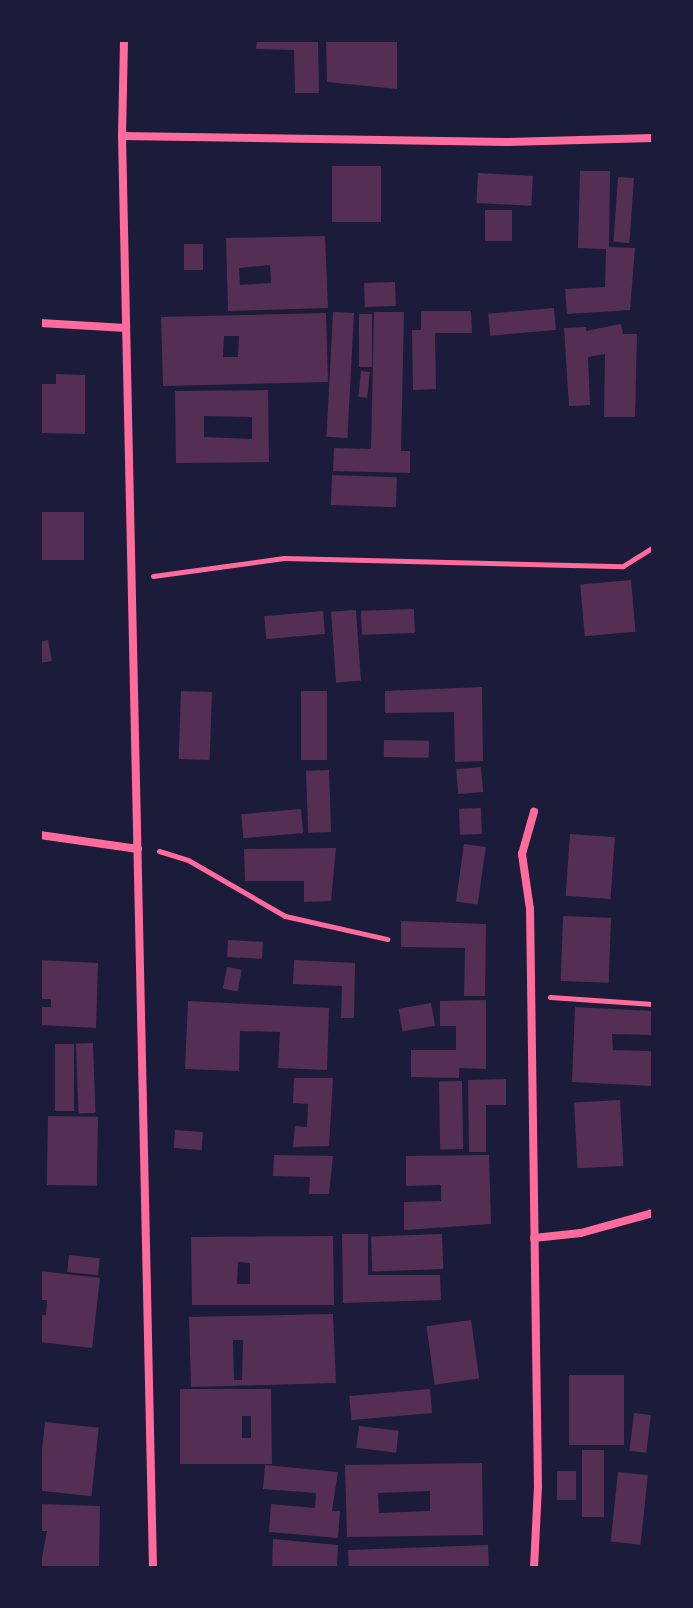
<!DOCTYPE html>
<html>
<head>
<meta charset="utf-8">
<style>
	body { margin:0 }
	#map { position:relative; width:693px; height:1608px; overflow:hidden; background:#1b1b3a; font-family:"DejaVu Sans",sans-serif }
	div>[style] { position:absolute }
	[style*='--x'] { left:calc(var(--x)*1px); top:calc(var(--y)*1px); width:calc(var(--w)*1px); rotate:calc(var(--a)*1deg) }
	.building>* { inset:0; background:#542f53; transform-origin:0 0 }
	.path>* { height:5px; margin:-2.5px; padding:0 2.5px; transform-origin:2.5px; border-radius:2.5px; background:#ff6b9d }
	.minor>* { height:8px; margin:-4px; padding:0 4px; transform-origin:4px; border-radius:4px; background:#ff6b9d }
	span { translate:-50% -50%; white-space:nowrap; text-align:center; line-height:1.15; -webkit-text-stroke:8px #1b1b3a; paint-order:stroke }
	.frame { position:absolute; inset:0; border:42px solid #1b1b3a; pointer-events:none }
</style>
</head>
<body>
<div id="map">
	<div class="building">
		<div style="clip-path:polygon(257px 40px,318px 40px,319px 93px,295px 93px,294px 50px,256px 49px)"></div>
		<div style="clip-path:polygon(326px 40px,397px 40px,397px 89px,327px 82px)"></div>
		<div style="left:332px;top:166px;width:49px;height:56px"></div>
		<div style="clip-path:polygon(580px 171px,610px 171px,609px 247px,635px 248px,630px 310px,567px 314px,565px 289px,605px 287px,606px 249px,578px 248px)"></div>
		<div style="left:478px;top:173px;width:55px;height:30px;rotate:3deg"></div>
		<div style="left:618px;top:177px;width:16px;height:65px;rotate:4deg"></div>
		<div style="left:485px;top:210px;width:27px;height:31px"></div>
		<div style="clip-path:polygon(evenodd,325px 236px,328px 308px,228px 311px,226px 238px,325px 236px,270px 265px,271px 283px,240px 285px,239px 268px,270px 265px)"></div>
		<div style="left:184px;top:244px;width:19px;height:26px"></div>
		<div style="left:395px;top:282px;width:24px;height:31px;rotate:88deg"></div>
		<div style="left:554px;top:308px;width:22px;height:66px;rotate:85deg"></div>
		<div style="clip-path:polygon(421px 311px,471px 311px,472px 333px,435px 333px,436px 389px,413px 390px,412px 330px,421px 330px)"></div>
		<div style="left:333px;top:312px;width:21px;height:125px;rotate:3deg"></div>
		<div style="clip-path:polygon(374px 312px,404px 312px,401px 451px,410px 451px,410px 473px,333px 471px,334px 448px,371px 449px)"></div>
		<div style="clip-path:polygon(evenodd,326px 313px,328px 382px,163px 386px,161px 317px,326px 313px,224px 336px,239px 336px,238px 357px,223px 357px,224px 336px)"></div>
		<div style="left:359px;top:314px;width:13px;height:53px"></div>
		<div style="clip-path:polygon(621px 324px,623px 334px,637px 334px,635px 417px,604px 417px,605px 354px,588px 357px,590px 405px,569px 406px,564px 328px,586px 327px,586px 331px)"></div>
		<div style="left:361px;top:371px;width:9px;height:26px;rotate:6deg"></div>
		<div style="clip-path:polygon(56px 374px,85px 375px,85px 434px,40px 433px,40px 384px,56px 384px)"></div>
		<div style="clip-path:polygon(evenodd,268px 390px,269px 462px,176px 463px,175px 391px,268px 390px,204px 416px,252px 417px,252px 439px,204px 437px,204px 416px)"></div>
		<div style="left:332px;top:475px;width:65px;height:30px;rotate:2deg"></div>
		<div style="left:40px;top:512px;width:44px;height:48px"></div>
		<div style="left:631px;top:580px;width:52px;height:51px;rotate:85deg"></div>
		<div style="left:414px;top:609px;width:24px;height:53px;rotate:88deg"></div>
		<div style="left:356px;top:610px;width:71px;height:25px;rotate:86deg"></div>
		<div style="left:323px;top:611px;width:23px;height:59px;rotate:85deg"></div>
		<div style="clip-path:polygon(48px 640px,52px 661px,40px 663px,40px 642px)"></div>
		<div style="clip-path:polygon(482px 687px,483px 761px,455px 762px,454px 712px,385px 713px,385px 691px)"></div>
		<div style="left:181px;top:691px;width:31px;height:68px;rotate:2deg"></div>
		<div style="left:301px;top:691px;width:26px;height:69px"></div>
		<div style="left:384px;top:740px;width:45px;height:17px;rotate:1deg"></div>
		<div style="left:481px;top:767px;width:25px;height:25px;rotate:85deg"></div>
		<div style="left:329px;top:770px;width:62px;height:23px;rotate:88deg"></div>
		<div style="left:481px;top:808px;width:26px;height:22px;rotate:88deg"></div>
		<div style="left:301px;top:809px;width:24px;height:60px;rotate:85deg"></div>
		<div style="left:570px;top:834px;width:45px;height:62px;rotate:4deg"></div>
		<div style="left:464px;top:844px;width:22px;height:58px;rotate:8deg"></div>
		<div style="clip-path:polygon(336px 848px,331px 901px,304px 902px,304px 881px,245px 881px,244px 849px)"></div>
		<div style="left:563px;top:916px;width:48px;height:65px;rotate:2deg"></div>
		<div style="clip-path:polygon(401px 921px,486px 924px,485px 996px,464px 996px,465px 948px,401px 947px)"></div>
		<div style="left:228px;top:940px;width:35px;height:17px;rotate:3deg"></div>
		<div style="clip-path:polygon(40px 960px,98px 963px,96px 1028px,40px 1025px,40px 1007px,51px 1007px,51px 999px,40px 999px)"></div>
		<div style="clip-path:polygon(294px 960px,355px 963px,354px 1018px,341px 1018px,342px 986px,293px 984px)"></div>
		<div style="left:227px;top:967px;width:15px;height:22px;rotate:11deg"></div>
		<div style="clip-path:polygon(486px 1000px,486px 1069px,459px 1068px,459px 1078px,411px 1077px,411px 1050px,456px 1050px,456px 1026px,440px 1026px,440px 1001px)"></div>
		<div style="clip-path:polygon(188px 1001px,329px 1008px,327px 1070px,278px 1068px,280px 1032px,240px 1031px,239px 1071px,185px 1069px)"></div>
		<div style="left:431px;top:1003px;width:23px;height:33px;rotate:80deg"></div>
		<div style="clip-path:polygon(575px 1007px,653px 1011px,653px 1035px,612px 1034px,613px 1050px,653px 1051px,653px 1086px,572px 1082px)"></div>
		<div style="left:93px;top:1043px;width:70px;height:17px;rotate:88deg"></div>
		<div style="left:55px;top:1044px;width:19px;height:67px"></div>
		<div style="clip-path:polygon(294px 1078px,333px 1078px,329px 1146px,293px 1147px,295px 1126px,307px 1127px,308px 1104px,293px 1103px)"></div>
		<div style="clip-path:polygon(506px 1079px,506px 1105px,486px 1105px,486px 1152px,469px 1152px,468px 1080px)"></div>
		<div style="left:462px;top:1081px;width:68px;height:23px;rotate:89deg"></div>
		<div style="left:620px;top:1100px;width:66px;height:46px;rotate:87deg"></div>
		<div style="left:48px;top:1116px;width:50px;height:69px;rotate:1deg"></div>
		<div style="left:175px;top:1130px;width:28px;height:18px;rotate:4deg"></div>
		<div style="clip-path:polygon(274px 1155px,333px 1156px,329px 1194px,309px 1194px,310px 1177px,273px 1176px)"></div>
		<div style="clip-path:polygon(489px 1155px,491px 1224px,404px 1230px,404px 1202px,441px 1201px,441px 1185px,406px 1186px,406px 1156px)"></div>
		<div style="clip-path:polygon(342px 1234px,368px 1234px,368px 1275px,440px 1275px,441px 1300px,343px 1303px)"></div>
		<div style="left:442px;top:1234px;width:35px;height:71px;rotate:88deg"></div>
		<div style="clip-path:polygon(evenodd,333px 1236px,334px 1305px,192px 1305px,191px 1237px,333px 1236px,238px 1262px,250px 1263px,250px 1284px,237px 1284px,238px 1262px)"></div>
		<div style="left:69px;top:1255px;width:31px;height:17px;rotate:6deg"></div>
		<div style="clip-path:polygon(40px 1271px,100px 1278px,92px 1348px,40px 1342px,40px 1315px,46px 1315px,47px 1300px,40px 1300px)"></div>
		<div style="clip-path:polygon(evenodd,333px 1314px,336px 1383px,191px 1387px,189px 1317px,333px 1314px,233px 1340px,243px 1340px,242px 1380px,234px 1380px,233px 1340px)"></div>
		<div style="left:471px;top:1320px;width:59px;height:45px;rotate:82deg"></div>
		<div style="left:569px;top:1375px;width:55px;height:70px"></div>
		<div style="clip-path:polygon(evenodd,180px 1389px,271px 1389px,272px 1464px,180px 1464px,180px 1389px,242px 1416px,251px 1416px,251px 1438px,242px 1438px,242px 1416px)"></div>
		<div style="left:430px;top:1389px;width:24px;height:81px;rotate:85deg"></div>
		<div style="left:634px;top:1413px;width:17px;height:38px;rotate:7deg"></div>
		<div style="left:45px;top:1422px;width:54px;height:69px;rotate:6deg"></div>
		<div style="left:359px;top:1426px;width:40px;height:22px;rotate:7deg"></div>
		<div style="left:582px;top:1450px;width:22px;height:67px"></div>
		<div style="clip-path:polygon(evenodd,482px 1463px,483px 1535px,347px 1537px,345px 1465px,482px 1463px,430px 1491px,430px 1511px,379px 1513px,378px 1493px,430px 1491px)"></div>
		<div style="clip-path:polygon(265px 1465px,338px 1472px,332px 1511px,340px 1511px,338px 1538px,269px 1532px,271px 1504px,315px 1508px,316px 1493px,263px 1489px)"></div>
		<div style="left:557px;top:1471px;width:19px;height:29px"></div>
		<div style="left:618px;top:1472px;width:30px;height:70px;rotate:6deg"></div>
		<div style="clip-path:polygon(40px 1504px,100px 1506px,99px 1568px,40px 1568px,47px 1531px,40px 1531px)"></div>
		<div style="clip-path:polygon(273px 1539px,338px 1545px,337px 1568px,272px 1568px)"></div>
		<div style="left:488px;top:1545px;width:23px;height:140px;rotate:88deg"></div>
	</div>
	<div class="path">
		<div style="--x:153;--y:576;--w:132;--a:-7.8"></div>
		<div style="--x:284;--y:558;--w:339;--a:1.4"></div>
		<div style="--x:623;--y:566;--w:36;--a:-32"></div>
		<div style="--x:159;--y:851;--w:30;--a:17"></div>
		<div style="--x:188;--y:860;--w:112;--a:30"></div>
		<div style="--x:285;--y:916;--w:105;--a:12.7"></div>
		<div style="--x:550;--y:997;--w:103;--a:3.9"></div>
	</div>
	<div class="minor">
		<div style="--x:124;--y:40;--w:96;--a:91.2"></div>
		<div style="--x:122;--y:136;--w:1432;--a:88.76"></div>
		<div style="--x:122;--y:136;--w:385;--a:0.9"></div>
		<div style="--x:507;--y:142;--w:146;--a:-1.6"></div>
		<div style="--x:40;--y:323;--w:86;--a:3.3"></div>
		<div style="--x:40;--y:835;--w:99;--a:8.1"></div>
		<div style="--x:534;--y:1238;--w:47;--a:-6.1"></div>
		<div style="--x:581;--y:1233;--w:75;--a:-15.5"></div>
		<div style="--x:534;--y:1568;--w:81;--a:-87.2"></div>
		<div style="--x:538;--y:1487;--w:578;--a:-90.79"></div>
		<div style="--x:530;--y:909;--w:56;--a:-98.3"></div>
		<div style="--x:522;--y:854;--w:44;--a:-74.1"></div>
	</div>
	<div class="frame"></div>
</div>
</body>
</html>
